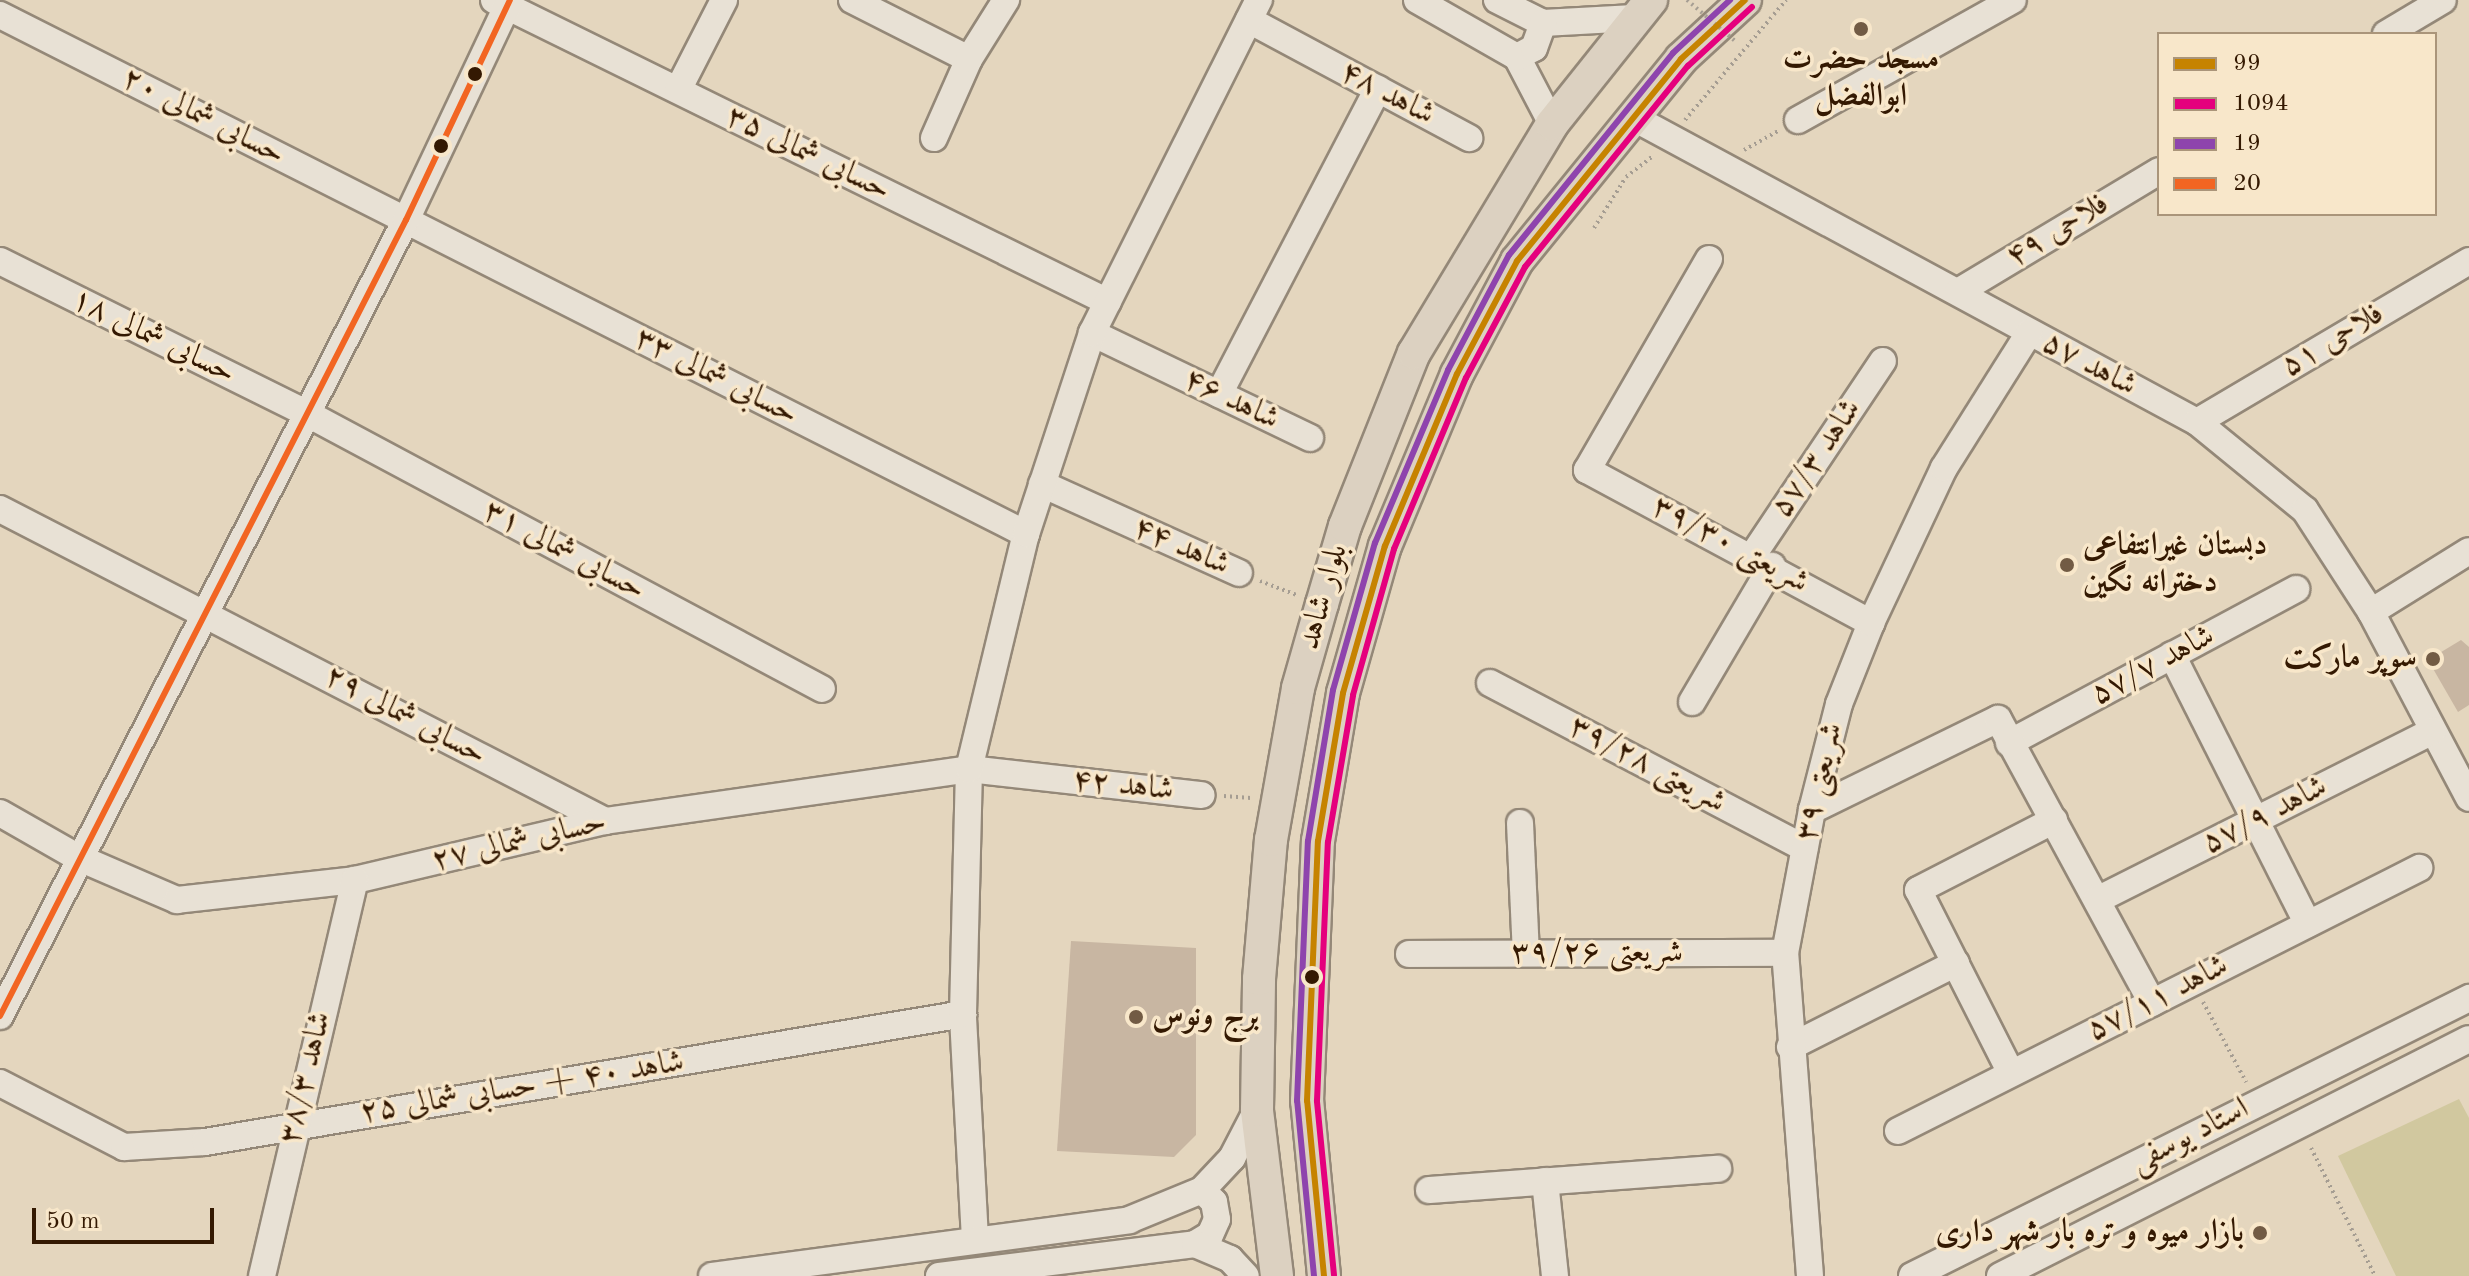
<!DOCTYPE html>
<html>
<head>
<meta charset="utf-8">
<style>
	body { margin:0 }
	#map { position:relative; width:2469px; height:1276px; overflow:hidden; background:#e4d6be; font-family:"Old Standard TT",Amiri,serif }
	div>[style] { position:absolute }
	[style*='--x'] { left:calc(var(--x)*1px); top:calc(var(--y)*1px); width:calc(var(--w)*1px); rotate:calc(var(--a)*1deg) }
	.green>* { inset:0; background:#d1c89f }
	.building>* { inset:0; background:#c8b6a2 }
	.path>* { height:4px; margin-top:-2px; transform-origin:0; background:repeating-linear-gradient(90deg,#a59d92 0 2px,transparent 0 6px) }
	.roads { filter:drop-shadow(2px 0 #948878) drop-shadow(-2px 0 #948878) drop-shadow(0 2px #948878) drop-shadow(0 -2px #948878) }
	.minor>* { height:26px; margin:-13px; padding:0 13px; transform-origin:13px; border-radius:13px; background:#e8e1d5 }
	.major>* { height:32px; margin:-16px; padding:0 16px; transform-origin:16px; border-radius:16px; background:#dcd1c1 }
	.path-bridge>* { height:4px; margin-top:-2px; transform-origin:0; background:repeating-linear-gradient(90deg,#a59d92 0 2px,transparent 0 6px) }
	.bus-1>* { height:6px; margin:-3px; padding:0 3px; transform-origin:3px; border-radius:3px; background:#c68300 }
	.bus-2>* { height:6px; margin:-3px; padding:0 3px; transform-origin:3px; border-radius:3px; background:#e5007d }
	.bus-3>* { height:6px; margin:-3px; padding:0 3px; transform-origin:3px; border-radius:3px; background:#8e44ad }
	.bus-4>* { height:6px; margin:-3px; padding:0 3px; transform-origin:3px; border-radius:3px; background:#f26522 }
	.dots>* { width:22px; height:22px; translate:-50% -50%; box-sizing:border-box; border:4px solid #f8e7ca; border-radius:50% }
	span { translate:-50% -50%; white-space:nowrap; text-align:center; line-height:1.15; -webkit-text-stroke:7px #f8e7ca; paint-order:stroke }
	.poi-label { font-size:32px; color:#341902; font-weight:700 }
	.left { translate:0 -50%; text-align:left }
	.right { translate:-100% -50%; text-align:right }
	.street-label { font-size:32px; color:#341902 }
	.legend { position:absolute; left:2157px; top:32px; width:280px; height:184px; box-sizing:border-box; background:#f8e7ca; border:2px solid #aa957a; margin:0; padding:10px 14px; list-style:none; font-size:24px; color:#341902 }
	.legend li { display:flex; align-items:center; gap:16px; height:40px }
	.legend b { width:40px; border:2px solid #aa957a }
	.scale { position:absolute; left:32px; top:1208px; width:182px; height:36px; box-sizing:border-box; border:4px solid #341902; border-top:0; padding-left:10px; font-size:24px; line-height:28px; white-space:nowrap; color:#341902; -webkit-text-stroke:6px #f8e7ca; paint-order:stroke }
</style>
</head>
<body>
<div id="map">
	<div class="green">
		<div style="clip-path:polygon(2459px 1099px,2469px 1118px,2469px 1276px,2396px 1276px,2338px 1156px)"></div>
	</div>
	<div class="building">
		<div style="clip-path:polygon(2461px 640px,2469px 647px,2469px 705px,2458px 712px,2428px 660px)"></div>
		<div style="clip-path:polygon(1071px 941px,1196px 948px,1196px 1135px,1174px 1157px,1057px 1151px)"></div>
	</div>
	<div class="path">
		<div style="--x:1685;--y:120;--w:157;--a:-49.9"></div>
		<div style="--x:1744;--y:150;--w:39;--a:-29"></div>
		<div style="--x:1594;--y:228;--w:60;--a:-57.9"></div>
		<div style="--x:1626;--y:177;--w:34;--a:-38"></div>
		<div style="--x:1260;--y:581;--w:39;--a:21"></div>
		<div style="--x:1224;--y:796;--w:27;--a:4"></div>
		<div style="--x:2203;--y:1002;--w:91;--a:61.7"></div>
		<div style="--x:2311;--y:1148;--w:143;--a:63.4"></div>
	</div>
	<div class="roads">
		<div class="minor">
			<div style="--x:494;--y:0;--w:684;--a:26.19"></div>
			<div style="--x:852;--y:0;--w:131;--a:26.8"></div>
			<div style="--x:1417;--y:0;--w:115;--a:29.7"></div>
			<div style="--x:1517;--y:57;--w:76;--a:62.4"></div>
			<div style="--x:1497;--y:0;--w:51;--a:26.6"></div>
			<div style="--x:1543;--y:23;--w:91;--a:-3.1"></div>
			<div style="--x:0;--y:15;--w:1150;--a:26.83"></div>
			<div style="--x:1249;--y:20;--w:250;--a:28.2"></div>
			<div style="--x:2386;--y:34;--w:66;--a:-30.8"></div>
			<div style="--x:1517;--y:57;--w:19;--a:-28"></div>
			<div style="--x:1534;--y:48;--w:27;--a:-70"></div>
			<div style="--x:678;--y:90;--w:101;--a:-62.9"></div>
			<div style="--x:1634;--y:118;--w:640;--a:28.37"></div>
			<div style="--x:2197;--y:422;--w:139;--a:39.2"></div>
			<div style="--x:2305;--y:510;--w:121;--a:57.1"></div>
			<div style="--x:2371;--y:612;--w:210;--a:62.2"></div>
			<div style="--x:1798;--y:120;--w:246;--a:-29.2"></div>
			<div style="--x:934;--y:138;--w:86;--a:-66.1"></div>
			<div style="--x:969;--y:59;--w:70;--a:-57.9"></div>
			<div style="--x:1709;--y:259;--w:244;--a:120"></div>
			<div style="--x:1587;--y:470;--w:323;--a:28.3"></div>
			<div style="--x:0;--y:261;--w:342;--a:26.4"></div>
			<div style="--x:306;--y:413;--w:585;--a:28.14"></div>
			<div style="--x:1958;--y:292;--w:235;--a:-31"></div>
			<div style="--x:1092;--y:333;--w:242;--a:25.7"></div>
			<div style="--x:1219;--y:394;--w:344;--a:-62.5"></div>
			<div style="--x:2197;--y:422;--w:316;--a:-30.6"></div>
			<div style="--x:1042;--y:484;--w:216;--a:24.3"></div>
			<div style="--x:0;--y:509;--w:681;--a:27.28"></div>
			<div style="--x:1751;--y:558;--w:237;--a:-56.2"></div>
			<div style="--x:2371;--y:612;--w:115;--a:-31.9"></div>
			<div style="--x:2172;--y:655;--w:301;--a:63.2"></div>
			<div style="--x:1490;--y:683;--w:355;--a:27.7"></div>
			<div style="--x:1692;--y:702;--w:158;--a:-59.5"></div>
			<div style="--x:2009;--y:743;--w:326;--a:-28.2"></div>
			<div style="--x:1812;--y:810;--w:207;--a:-26.1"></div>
			<div style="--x:1998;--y:719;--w:323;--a:61.5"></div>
			<div style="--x:0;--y:813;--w:89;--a:29.7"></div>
			<div style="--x:77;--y:857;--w:109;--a:23.3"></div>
			<div style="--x:177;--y:900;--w:179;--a:-6.4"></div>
			<div style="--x:355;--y:880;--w:257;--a:-13.3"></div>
			<div style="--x:605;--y:821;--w:368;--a:-8.1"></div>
			<div style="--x:969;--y:769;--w:234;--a:6.4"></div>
			<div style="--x:1520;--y:823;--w:130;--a:87.4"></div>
			<div style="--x:2097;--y:900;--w:376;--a:-26.7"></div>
			<div style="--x:1409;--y:954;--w:376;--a:-0.2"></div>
			<div style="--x:0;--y:1016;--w:894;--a:-62.98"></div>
			<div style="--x:406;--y:220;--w:243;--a:-64.7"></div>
			<div style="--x:1790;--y:1047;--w:186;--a:-26.8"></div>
			<div style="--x:2011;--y:1073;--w:205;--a:-116.9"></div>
			<div style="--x:1918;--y:890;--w:153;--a:-27.2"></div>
			<div style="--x:0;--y:1083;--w:140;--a:27.3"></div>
			<div style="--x:124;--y:1147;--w:81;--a:-3.5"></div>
			<div style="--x:205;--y:1142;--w:769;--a:-9.58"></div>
			<div style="--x:1898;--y:1131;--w:584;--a:-26.78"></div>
			<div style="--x:1545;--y:1181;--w:96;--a:84"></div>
			<div style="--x:1429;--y:1190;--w:290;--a:-4.2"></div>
			<div style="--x:975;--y:1239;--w:225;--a:-93.1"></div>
			<div style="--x:963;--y:1014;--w:245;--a:-88.6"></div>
			<div style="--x:969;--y:769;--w:242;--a:-76.4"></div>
			<div style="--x:1026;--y:534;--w:212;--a:-71.8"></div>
			<div style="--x:1092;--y:333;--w:373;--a:-63.4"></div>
			<div style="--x:1195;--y:1244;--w:17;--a:-31"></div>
			<div style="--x:1210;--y:1235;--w:17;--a:-66"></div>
			<div style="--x:1217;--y:1219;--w:17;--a:-100"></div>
			<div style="--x:1214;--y:1202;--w:17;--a:-135"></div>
			<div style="--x:262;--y:1276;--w:407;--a:-76.8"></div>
			<div style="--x:712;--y:1276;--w:421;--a:-7.6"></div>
			<div style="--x:1129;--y:1220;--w:79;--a:-22.3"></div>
			<div style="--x:1202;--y:1190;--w:44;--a:-46.8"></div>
			<div style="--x:1232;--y:1158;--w:54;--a:-62.5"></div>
			<div style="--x:939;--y:1276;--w:258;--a:-7.1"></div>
			<div style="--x:1195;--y:1244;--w:38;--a:23"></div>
			<div style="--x:1230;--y:1259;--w:23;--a:47"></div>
			<div style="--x:1810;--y:1276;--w:324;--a:-94.4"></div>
			<div style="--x:1785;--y:953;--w:146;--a:-79.3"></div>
			<div style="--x:1812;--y:810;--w:109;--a:-75.7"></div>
			<div style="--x:1839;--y:704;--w:87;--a:-68.4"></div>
			<div style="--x:1871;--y:623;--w:171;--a:-64.8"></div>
			<div style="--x:1944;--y:468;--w:160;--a:-57.8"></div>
			<div style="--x:1912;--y:1276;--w:623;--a:-26.52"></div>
			<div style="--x:2000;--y:1276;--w:525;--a:-26.81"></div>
		</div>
		<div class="major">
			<div style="--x:1277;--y:1276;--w:167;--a:-96.9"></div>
			<div style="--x:1257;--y:1110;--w:131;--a:-89.1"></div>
			<div style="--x:1259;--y:979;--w:140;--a:-85.1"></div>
			<div style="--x:1271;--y:840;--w:154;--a:-79.9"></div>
			<div style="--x:1298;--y:688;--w:87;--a:-74.1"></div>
			<div style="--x:1322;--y:604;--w:81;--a:-73.6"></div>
			<div style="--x:1345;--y:526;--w:186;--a:-68.3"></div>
			<div style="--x:1414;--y:353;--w:267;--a:-58.9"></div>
			<div style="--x:1552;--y:124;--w:159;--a:-51.4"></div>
			<div style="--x:1324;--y:1276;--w:176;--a:-95.5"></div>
			<div style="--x:1307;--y:1101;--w:260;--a:-87.6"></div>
			<div style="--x:1318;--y:841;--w:150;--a:-80.4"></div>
			<div style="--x:1343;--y:693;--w:153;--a:-74.1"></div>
			<div style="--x:1385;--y:546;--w:186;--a:-67.3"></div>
			<div style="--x:1457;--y:374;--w:128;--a:-62"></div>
			<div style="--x:1517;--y:261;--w:260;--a:-50.9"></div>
			<div style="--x:1681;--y:59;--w:87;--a:-42.7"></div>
		</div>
	</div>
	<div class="path-bridge">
		<div style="--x:1687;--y:0;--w:62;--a:40.4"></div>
	</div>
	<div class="bus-1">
		<div style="--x:1324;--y:1276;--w:176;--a:-95.5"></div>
		<div style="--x:1307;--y:1101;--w:260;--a:-87.6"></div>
		<div style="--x:1318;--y:841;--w:150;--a:-80.4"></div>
		<div style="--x:1343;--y:693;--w:153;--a:-74.1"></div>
		<div style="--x:1385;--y:546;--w:186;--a:-67.3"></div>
		<div style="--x:1457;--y:374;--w:128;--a:-62"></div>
		<div style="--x:1517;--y:261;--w:260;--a:-50.9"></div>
		<div style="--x:1681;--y:59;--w:87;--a:-42.7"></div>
	</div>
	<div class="bus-2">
		<div style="--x:1334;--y:1275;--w:175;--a:-95.6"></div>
		<div style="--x:1317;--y:1101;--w:259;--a:-87.6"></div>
		<div style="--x:1328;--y:842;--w:149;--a:-80.3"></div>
		<div style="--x:1353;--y:695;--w:152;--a:-74.3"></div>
		<div style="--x:1394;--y:549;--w:186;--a:-67.2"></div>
		<div style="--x:1466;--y:378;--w:126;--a:-62"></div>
		<div style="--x:1525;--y:267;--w:259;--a:-51"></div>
		<div style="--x:1688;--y:66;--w:87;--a:-42.7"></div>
	</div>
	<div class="bus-3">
		<div style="--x:1314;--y:1276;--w:176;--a:-95.5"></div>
		<div style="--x:1297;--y:1101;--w:260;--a:-87.6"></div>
		<div style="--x:1308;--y:841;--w:153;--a:-80.6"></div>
		<div style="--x:1333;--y:690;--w:153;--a:-74.1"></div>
		<div style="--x:1375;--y:543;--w:188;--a:-67.1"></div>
		<div style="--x:1448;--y:370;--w:130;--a:-62.1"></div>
		<div style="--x:1509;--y:255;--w:260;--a:-50.9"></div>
		<div style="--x:1673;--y:53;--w:78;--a:-42.9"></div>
	</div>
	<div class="bus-4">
		<div style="--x:0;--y:1016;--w:894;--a:-62.98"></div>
		<div style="--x:406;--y:220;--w:243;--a:-64.7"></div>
	</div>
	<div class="dots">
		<div style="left:1861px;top:29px;background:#725b44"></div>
		<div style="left:475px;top:74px;background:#341902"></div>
		<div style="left:441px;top:146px;background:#341902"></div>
		<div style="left:2067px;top:565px;background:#725b44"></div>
		<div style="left:2433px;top:659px;background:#725b44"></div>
		<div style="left:1312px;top:977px;background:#341902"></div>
		<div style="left:1136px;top:1017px;background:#725b44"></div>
		<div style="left:2260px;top:1233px;background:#725b44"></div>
	</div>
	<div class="poi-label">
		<span style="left:1861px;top:79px">مسجد حضرت<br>ابوالفضل</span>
		<span class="left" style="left:2083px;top:565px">دبستان غیرانتفاعی<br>دخترانه نگین</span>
		<span class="right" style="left:2417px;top:659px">سوپر مارکت</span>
		<span class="left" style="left:1152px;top:1017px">برج ونوس</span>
		<span class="right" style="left:2244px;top:1233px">بازار میوه و تره بار شهر داری</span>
	</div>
	<div class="street-label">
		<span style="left:1387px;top:94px;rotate:28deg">شاهد ۴۸</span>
		<span style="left:203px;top:117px;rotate:27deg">حسابی شمالی ۲۰</span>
		<span style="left:808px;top:154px;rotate:26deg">حسابی شمالی ۳۵</span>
		<span style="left:2058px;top:231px;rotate:-31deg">فلاحی ۴۹</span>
		<span style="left:153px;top:337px;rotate:26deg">حسابی شمالی ۱۸</span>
		<span style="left:2333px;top:341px;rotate:-31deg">فلاحی ۵۱</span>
		<span style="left:2089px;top:365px;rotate:28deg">شاهد ۵۷</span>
		<span style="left:716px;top:377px;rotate:27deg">حسابی شمالی ۳۳</span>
		<span style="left:1231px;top:400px;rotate:26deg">شاهد ۴۶</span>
		<span style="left:1817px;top:459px;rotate:-56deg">شاهد ۵۷/۳</span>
		<span style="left:1730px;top:545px;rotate:28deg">شریعتی ۳۹/۳۰</span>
		<span style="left:1181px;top:547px;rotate:24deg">شاهد ۴۴</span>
		<span style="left:564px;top:551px;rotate:28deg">حسابی شمالی ۳۱</span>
		<span style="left:1324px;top:597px;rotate:-74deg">بلوار شاهد</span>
		<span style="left:2153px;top:666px;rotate:-28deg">شاهد ۵۷/۷</span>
		<span style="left:405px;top:716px;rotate:28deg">حسابی شمالی ۲۹</span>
		<span style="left:1647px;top:765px;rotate:28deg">شریعتی ۳۹/۲۸</span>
		<span style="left:1820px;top:782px;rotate:-77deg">شریعتی ۳۹</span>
		<span style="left:1123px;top:786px;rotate:6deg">شاهد ۴۲</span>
		<span style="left:2265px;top:816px;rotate:-27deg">شاهد ۵۷/۹</span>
		<span style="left:519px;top:842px;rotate:-13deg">حسابی شمالی ۲۷</span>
		<span style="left:1597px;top:953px">شریعتی ۳۹/۲۶</span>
		<span style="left:2158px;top:999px;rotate:-27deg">شاهد ۵۷/۱۱</span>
		<span style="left:306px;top:1078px;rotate:-76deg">شاهد ۳۸/۳</span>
		<span style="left:522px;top:1088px;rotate:-9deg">شاهد ۴۰ + حسابی شمالی ۲۵</span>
		<span style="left:2190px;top:1136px;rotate:-27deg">استاد یوسفی</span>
	</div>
	<ul class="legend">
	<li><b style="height:10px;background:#c68300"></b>99</li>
	<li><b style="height:10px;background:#e5007d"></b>1094</li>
	<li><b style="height:10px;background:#8e44ad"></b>19</li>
	<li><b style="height:10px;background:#f26522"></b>20</li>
	</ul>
	<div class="scale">50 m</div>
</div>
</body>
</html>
